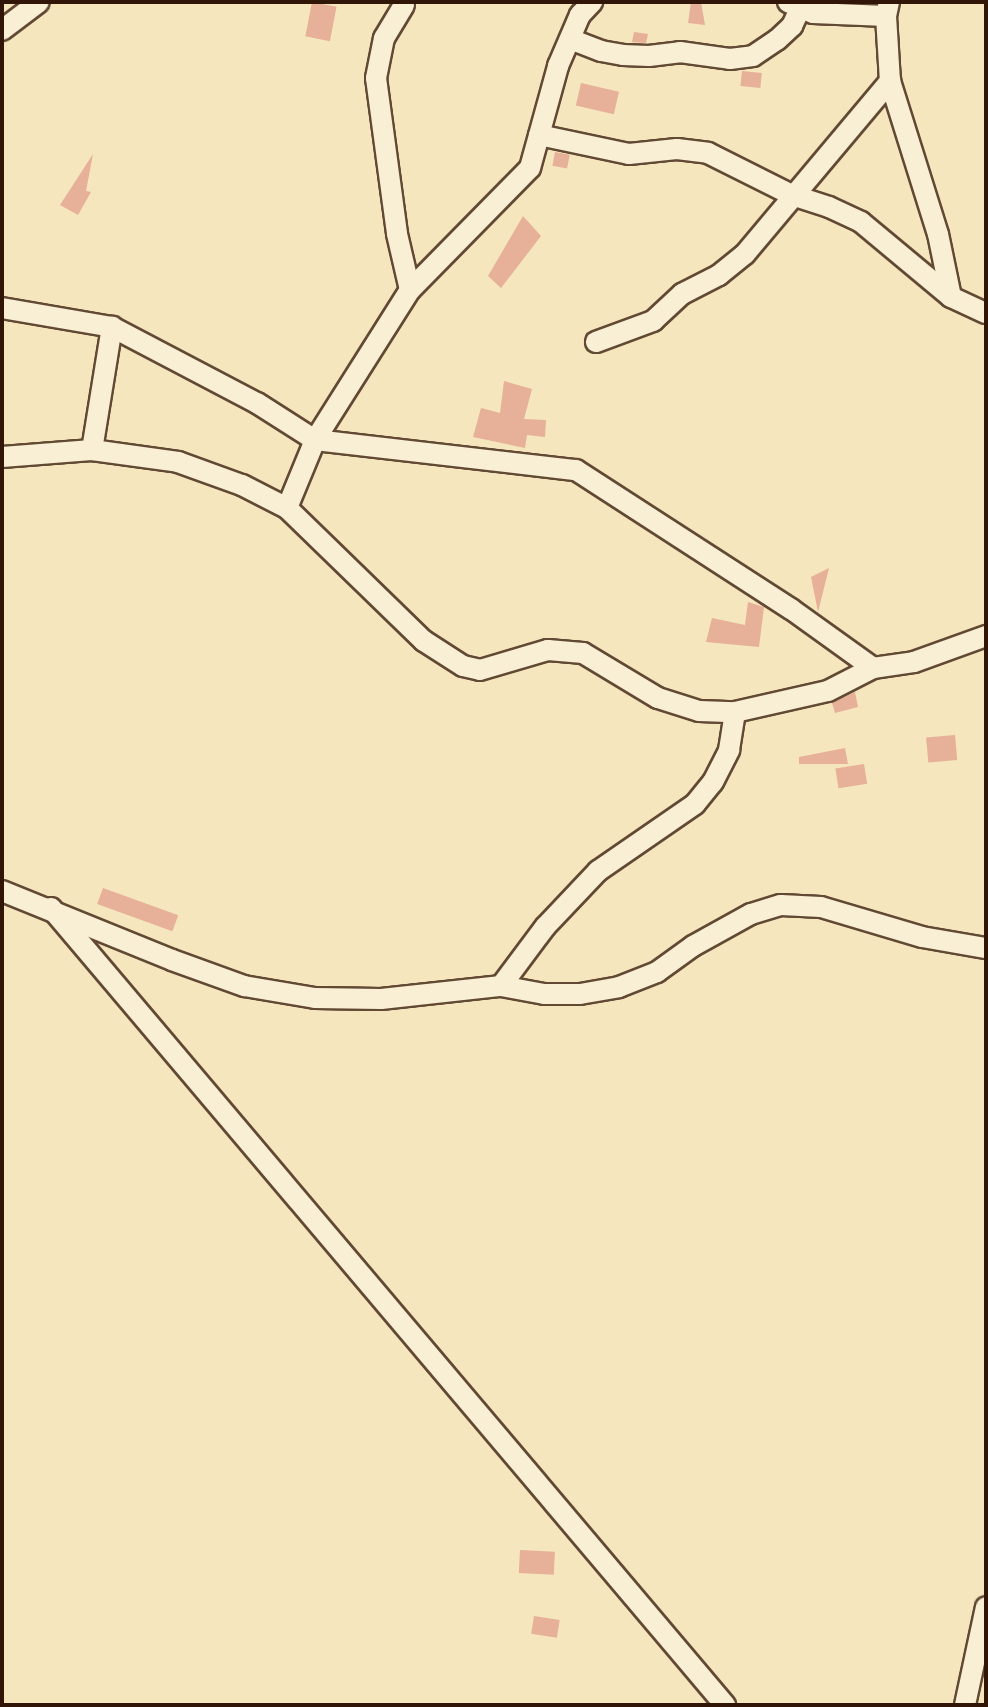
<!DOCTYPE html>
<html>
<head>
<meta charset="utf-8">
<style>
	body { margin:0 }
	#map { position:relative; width:988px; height:1707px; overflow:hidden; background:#f5e6bd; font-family:"IM FELL DW Pica",serif }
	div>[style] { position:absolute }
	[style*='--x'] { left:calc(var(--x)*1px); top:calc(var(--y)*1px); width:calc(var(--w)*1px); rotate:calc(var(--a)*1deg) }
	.building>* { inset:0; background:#e6b099; transform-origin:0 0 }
	.roads { filter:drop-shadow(2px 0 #624934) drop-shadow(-2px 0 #624934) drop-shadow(0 2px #624934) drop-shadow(0 -2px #624934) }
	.minor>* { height:20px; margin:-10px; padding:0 10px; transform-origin:10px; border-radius:10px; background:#f8efd4 }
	span { translate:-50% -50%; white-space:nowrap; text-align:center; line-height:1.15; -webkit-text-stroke:8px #f8efd4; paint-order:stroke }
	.frame { position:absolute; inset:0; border:4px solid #311507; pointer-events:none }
</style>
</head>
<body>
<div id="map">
	<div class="building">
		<div style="left:312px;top:2px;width:25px;height:35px;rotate:11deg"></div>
		<div style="clip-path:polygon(691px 2px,701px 2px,705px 25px,688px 23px)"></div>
		<div style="clip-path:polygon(634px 32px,648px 34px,646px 43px,632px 42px)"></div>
		<div style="left:742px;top:71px;width:20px;height:15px;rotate:6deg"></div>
		<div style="left:581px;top:83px;width:39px;height:23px;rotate:13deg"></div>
		<div style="left:555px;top:152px;width:15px;height:14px;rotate:11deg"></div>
		<div style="clip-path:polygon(93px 154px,86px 191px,91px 192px,78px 215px,60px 205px)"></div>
		<div style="clip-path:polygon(523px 216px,541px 236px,501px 288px,488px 276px)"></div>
		<div style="clip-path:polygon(504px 381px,532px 389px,524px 419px,546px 420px,545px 437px,527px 435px,525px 448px,473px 437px,481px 408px,500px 413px)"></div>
		<div style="clip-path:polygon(829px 568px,818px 612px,811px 577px)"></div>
		<div style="clip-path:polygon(748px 602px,764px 607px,759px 647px,706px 642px,712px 618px,745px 625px)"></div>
		<div style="clip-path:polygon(855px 692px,858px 707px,835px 713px,832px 703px)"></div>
		<div style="left:955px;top:735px;width:25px;height:29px;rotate:85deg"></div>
		<div style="clip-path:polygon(845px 748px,848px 764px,799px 764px,799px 757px)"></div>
		<div style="left:864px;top:764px;width:20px;height:29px;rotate:81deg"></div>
		<div style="left:103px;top:888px;width:80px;height:17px;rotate:20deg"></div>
		<div style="left:520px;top:1550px;width:35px;height:23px;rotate:3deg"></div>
		<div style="left:534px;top:1616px;width:26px;height:18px;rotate:9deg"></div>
	</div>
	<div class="roads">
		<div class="minor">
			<div style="--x:788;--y:2;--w:27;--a:24"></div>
			<div style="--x:813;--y:13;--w:73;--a:2.4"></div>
			<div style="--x:889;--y:2;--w:14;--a:102"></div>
			<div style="--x:886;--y:16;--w:65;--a:86.5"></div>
			<div style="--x:890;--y:81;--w:160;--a:72.6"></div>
			<div style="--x:938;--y:234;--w:64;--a:78.3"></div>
			<div style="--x:951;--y:297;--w:38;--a:25"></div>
			<div style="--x:404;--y:5;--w:39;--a:121"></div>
			<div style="--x:384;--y:38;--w:41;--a:101.3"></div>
			<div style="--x:376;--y:78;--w:157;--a:82.3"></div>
			<div style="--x:397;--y:234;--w:57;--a:76.9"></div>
			<div style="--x:2;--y:30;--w:46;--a:-37.1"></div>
			<div style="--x:570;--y:39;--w:33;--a:21"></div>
			<div style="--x:601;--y:51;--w:22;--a:10"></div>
			<div style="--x:623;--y:55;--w:26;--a:2"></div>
			<div style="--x:649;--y:56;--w:31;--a:-7"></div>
			<div style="--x:680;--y:52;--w:50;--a:8"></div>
			<div style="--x:730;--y:59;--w:23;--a:-7"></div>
			<div style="--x:753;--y:56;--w:29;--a:-34"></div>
			<div style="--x:777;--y:40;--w:21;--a:-43"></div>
			<div style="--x:792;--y:26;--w:19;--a:-65"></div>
			<div style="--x:539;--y:135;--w:92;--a:11.9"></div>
			<div style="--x:629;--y:154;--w:48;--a:-5.9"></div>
			<div style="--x:677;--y:149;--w:31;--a:7"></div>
			<div style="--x:708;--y:153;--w:94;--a:26.6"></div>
			<div style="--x:792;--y:195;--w:39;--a:18"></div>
			<div style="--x:829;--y:207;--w:35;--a:25"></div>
			<div style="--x:861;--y:222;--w:117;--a:39.8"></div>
			<div style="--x:2;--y:308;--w:112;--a:9.8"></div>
			<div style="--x:112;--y:327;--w:164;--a:27.7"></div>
			<div style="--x:257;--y:403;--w:69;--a:32.5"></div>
			<div style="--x:315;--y:440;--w:263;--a:6.6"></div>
			<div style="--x:576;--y:470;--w:256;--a:32.9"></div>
			<div style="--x:791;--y:609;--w:101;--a:35.7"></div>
			<div style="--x:873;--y:668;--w:41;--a:-8.3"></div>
			<div style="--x:914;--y:662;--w:77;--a:-19.9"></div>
			<div style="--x:596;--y:342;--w:61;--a:-20.2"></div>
			<div style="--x:653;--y:321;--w:40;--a:-43"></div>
			<div style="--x:682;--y:294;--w:42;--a:-27.2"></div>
			<div style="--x:719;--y:275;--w:33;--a:-39"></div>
			<div style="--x:745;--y:254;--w:226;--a:-50"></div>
			<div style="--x:92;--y:450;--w:87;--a:7.9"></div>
			<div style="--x:178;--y:462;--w:68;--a:19.8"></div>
			<div style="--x:242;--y:485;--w:51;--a:27.1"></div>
			<div style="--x:287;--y:508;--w:191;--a:44.2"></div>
			<div style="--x:424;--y:641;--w:46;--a:32.7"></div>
			<div style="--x:463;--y:666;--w:17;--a:13"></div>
			<div style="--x:480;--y:670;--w:71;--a:-16.4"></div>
			<div style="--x:548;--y:650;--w:35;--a:5"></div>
			<div style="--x:583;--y:653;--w:87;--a:31"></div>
			<div style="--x:658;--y:698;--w:43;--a:17.6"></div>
			<div style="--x:699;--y:711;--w:36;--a:2"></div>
			<div style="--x:735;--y:712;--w:95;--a:-12.7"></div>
			<div style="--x:828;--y:691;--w:51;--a:-27.1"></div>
			<div style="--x:2;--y:457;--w:90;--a:-4.4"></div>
			<div style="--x:92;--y:450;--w:125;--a:-80.8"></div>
			<div style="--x:287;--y:508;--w:74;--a:-67.6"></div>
			<div style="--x:315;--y:440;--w:178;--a:-57.7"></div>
			<div style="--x:410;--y:290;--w:171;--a:-45.5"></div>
			<div style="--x:530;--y:168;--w:106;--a:-74.6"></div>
			<div style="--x:558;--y:66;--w:56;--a:-66.7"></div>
			<div style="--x:580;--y:15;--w:18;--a:-47"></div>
			<div style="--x:2;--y:891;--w:183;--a:22.1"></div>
			<div style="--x:172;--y:960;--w:77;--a:19.9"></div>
			<div style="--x:244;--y:986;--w:72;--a:9.6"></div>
			<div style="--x:315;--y:998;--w:66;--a:0.9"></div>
			<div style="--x:381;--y:999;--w:121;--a:-6.2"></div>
			<div style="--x:501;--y:986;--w:44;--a:10.5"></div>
			<div style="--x:544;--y:994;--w:36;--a:0"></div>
			<div style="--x:580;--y:994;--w:40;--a:-10"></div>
			<div style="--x:619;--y:987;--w:41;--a:-21.5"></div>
			<div style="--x:657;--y:972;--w:44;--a:-35.8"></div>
			<div style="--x:693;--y:946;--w:66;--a:-28.9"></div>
			<div style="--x:751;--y:914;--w:31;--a:-17"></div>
			<div style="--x:781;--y:905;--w:40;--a:2.9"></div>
			<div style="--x:821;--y:907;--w:105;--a:16.5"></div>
			<div style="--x:922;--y:937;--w:65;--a:9.8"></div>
			<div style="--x:51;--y:908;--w:1044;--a:49.78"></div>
			<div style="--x:501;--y:986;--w:74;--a:-53.3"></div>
			<div style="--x:545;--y:927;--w:77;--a:-46.6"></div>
			<div style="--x:598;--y:871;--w:118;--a:-34.6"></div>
			<div style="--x:695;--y:804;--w:28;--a:-51"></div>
			<div style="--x:713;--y:782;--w:36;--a:-63"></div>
			<div style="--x:729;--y:750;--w:38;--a:-81"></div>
			<div style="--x:965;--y:1705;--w:100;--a:-77.9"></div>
		</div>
	</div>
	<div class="frame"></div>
</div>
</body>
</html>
